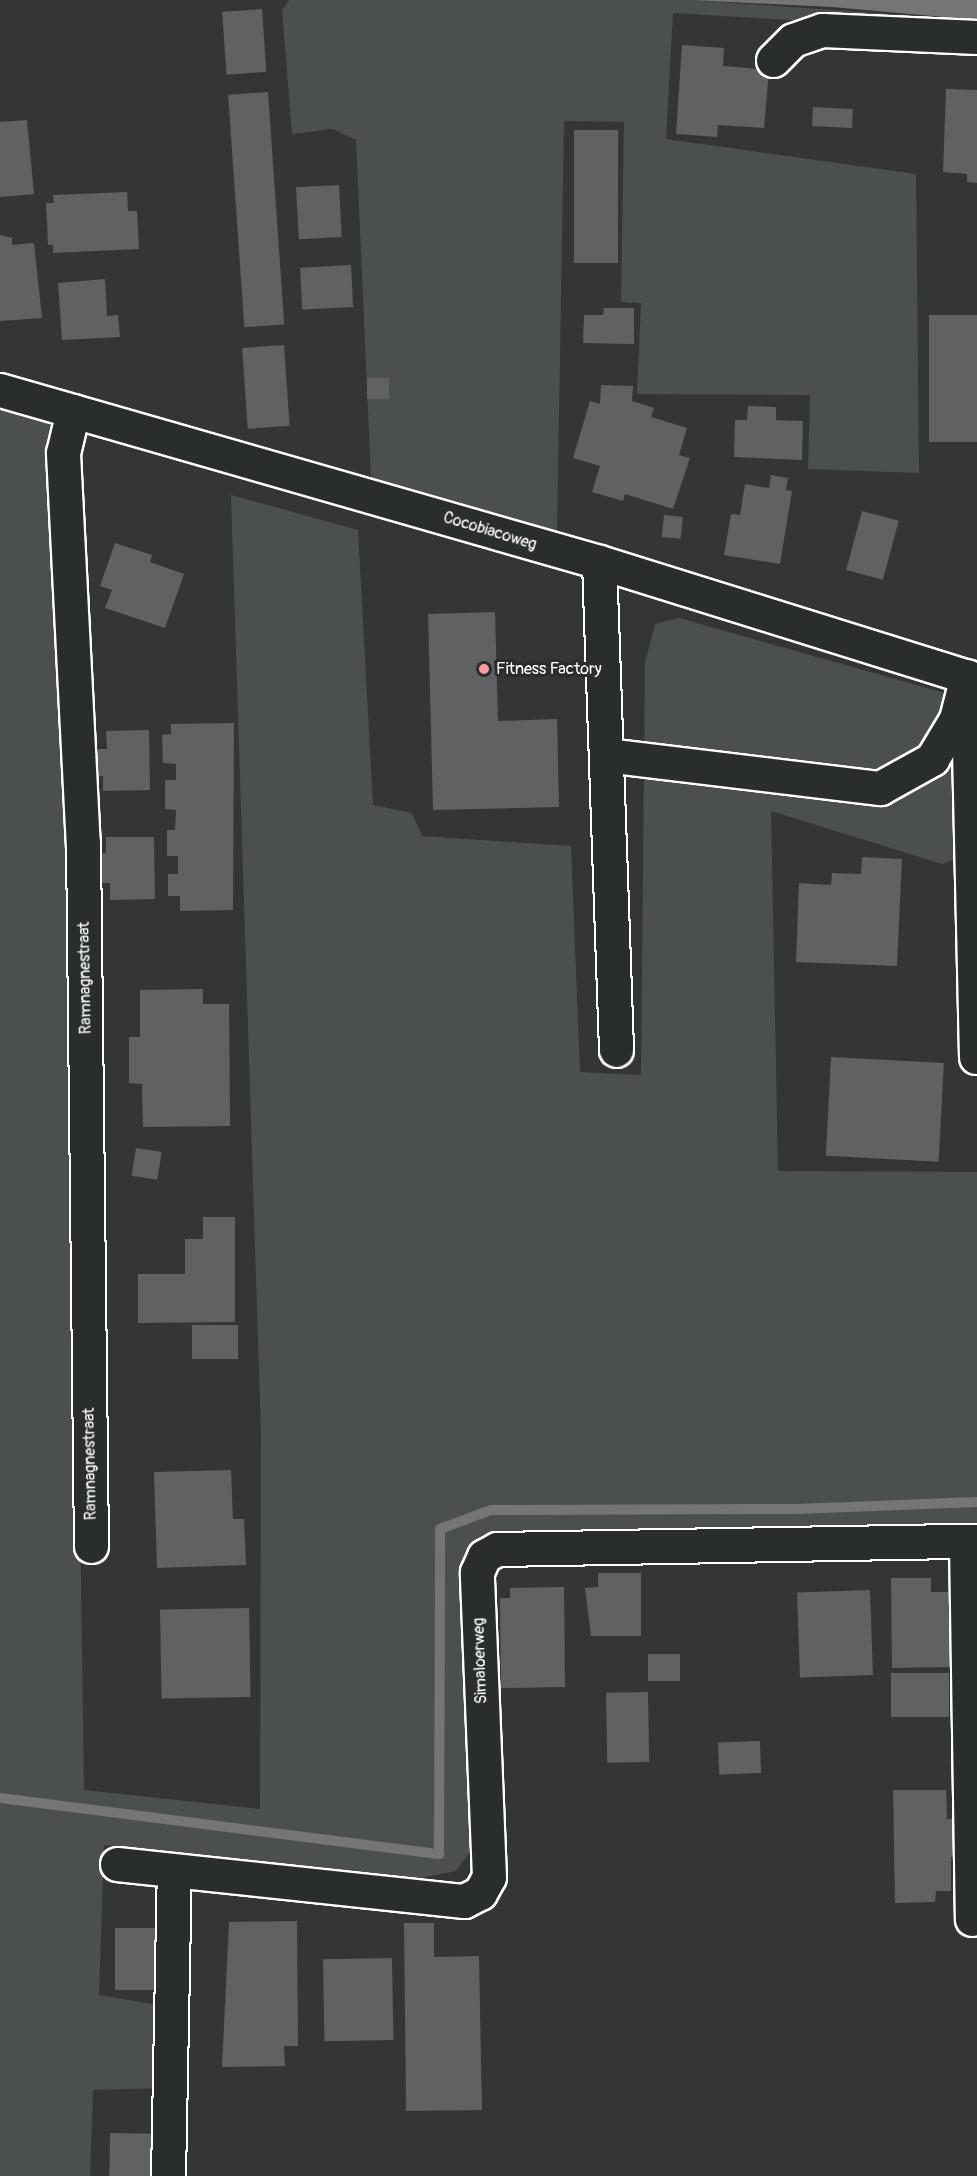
<!DOCTYPE html>
<html>
<head>
<meta charset="utf-8">
<style>
	body { margin:0 }
	#map { position:relative; width:977px; height:2176px; overflow:hidden; background:#333536; font-family:Pangolin,sans-serif }
	div>[style] { position:absolute }
	[style*='--x'] { left:calc(var(--x)*1px); top:calc(var(--y)*1px); width:calc(var(--w)*1px); rotate:calc(var(--a)*1deg) }
	.green>* { inset:0; background:#4c4f50 }
	.water>* { inset:0; background:#737576 }
	.stream>* { height:10px; margin:-5px; padding:0 5px; transform-origin:5px; border-radius:5px; background:#737576 }
	.building>* { inset:0; background:#5f6162; transform-origin:0 0 }
	.roads { filter:drop-shadow(2px 0 #fff) drop-shadow(-2px 0 #fff) drop-shadow(0 2px #fff) drop-shadow(0 -2px #fff) }
	.minor>* { height:33px; margin:-16.5px; padding:0 16.5px; transform-origin:16.5px; border-radius:16.5px; background:#2a2d2e }
	.dots>* { width:16px; height:16px; translate:-50% -50%; box-sizing:border-box; border:3px solid #2a2d2e; border-radius:50% }
	span { translate:-50% -50%; white-space:nowrap; text-align:center; line-height:1.15; -webkit-text-stroke:6px #2a2d2e; paint-order:stroke }
	.street-label { font-size:16px; color:#fff }
	.poi-label { font-size:16px; color:#fff }
	.left { translate:0 -50%; text-align:left }
</style>
</head>
<body>
<div id="map">
	<div class="green">
		<div style="clip-path:polygon(289px 0,688px 0,977px 20px,977px 31px,673px 13px,666px 139px,916px 174px,919px 473px,808px 469px,810px 395px,637px 394px,641px 303px,621px 302px,624px 122px,564px 121px,557px 532px,371px 478px,356px 140px,333px 129px,292px 134px,282px 10px)"></div>
		<div style="clip-path:polygon(0 406px,41px 418px,55px 429px,70px 815px,84px 1790px,260px 1809px,261px 1434px,231px 495px,358px 530px,373px 805px,412px 813px,422px 836px,571px 846px,580px 1072px,641px 1075px,645px 663px,655px 624px,679px 618px,952px 695px,958px 858px,942px 864px,771px 811px,778px 1171px,977px 1172px,977px 1531px,488px 1539px,472px 1826px,469px 1853px,456px 1871px,406px 1881px,104px 1845px,99px 1995px,164px 2006px,162px 2088px,93px 2090px,90px 2176px,0 2176px)"></div>
	</div>
	<div class="water">
		<div style="clip-path:polygon(688px 0,977px 0,977px 20px,832px 7px)"></div>
	</div>
	<div class="stream">
		<div style="--x:0;--y:1798;--w:443;--a:7.3"></div>
		<div style="--x:439;--y:1854;--w:325;--a:-89.8"></div>
		<div style="--x:440;--y:1529;--w:54;--a:-20.4"></div>
		<div style="--x:491;--y:1510;--w:305;--a:-0.2"></div>
		<div style="--x:796;--y:1509;--w:181;--a:-2.2"></div>
	</div>
	<div class="building">
		<div style="left:262px;top:9px;width:63px;height:40px;rotate:86deg"></div>
		<div style="clip-path:polygon(682px 45px,724px 48px,723px 66px,769px 70px,764px 128px,718px 125px,717px 137px,676px 134px)"></div>
		<div style="clip-path:polygon(946px 89px,977px 90px,977px 183px,967px 182px,967px 174px,943px 172px)"></div>
		<div style="left:268px;top:92px;width:233px;height:40px;rotate:86deg"></div>
		<div style="left:813px;top:107px;width:40px;height:19px;rotate:3deg"></div>
		<div style="clip-path:polygon(27px 120px,34px 194px,0 197px,0 122px)"></div>
		<div style="left:574px;top:130px;width:44px;height:133px"></div>
		<div style="left:339px;top:185px;width:52px;height:43px;rotate:87deg"></div>
		<div style="clip-path:polygon(127px 192px,128px 211px,137px 211px,139px 249px,53px 253px,53px 245px,48px 245px,46px 203px,54px 203px,53px 195px)"></div>
		<div style="clip-path:polygon(0 235px,12px 238px,12px 245px,34px 243px,42px 318px,0 321px)"></div>
		<div style="left:351px;top:265px;width:42px;height:51px;rotate:87deg"></div>
		<div style="clip-path:polygon(105px 279px,107px 316px,118px 315px,120px 337px,62px 340px,58px 283px)"></div>
		<div style="clip-path:polygon(604px 308px,634px 308px,634px 344px,583px 343px,584px 315px,603px 315px)"></div>
		<div style="left:977px;top:315px;width:127px;height:48px;rotate:90deg"></div>
		<div style="left:284px;top:345px;width:81px;height:42px;rotate:86deg"></div>
		<div style="left:367px;top:378px;width:22px;height:21px"></div>
		<div style="clip-path:polygon(601px 385px,633px 386px,632px 401px,654px 408px,651px 417px,687px 428px,679px 455px,690px 458px,673px 509px,625px 494px,623px 501px,592px 492px,600px 466px,573px 458px,590px 401px,600px 404px)"></div>
		<div style="clip-path:polygon(748px 406px,776px 407px,776px 420px,803px 421px,802px 460px,734px 457px,735px 420px,747px 420px)"></div>
		<div style="clip-path:polygon(771px 475px,788px 478px,786px 490px,792px 491px,780px 564px,724px 555px,731px 514px,740px 515px,745px 484px,769px 488px)"></div>
		<div style="left:862px;top:511px;width:38px;height:61px;rotate:15deg"></div>
		<div style="left:664px;top:515px;width:19px;height:22px;rotate:6deg"></div>
		<div style="clip-path:polygon(115px 543px,152px 555px,150px 562px,184px 574px,165px 628px,105px 608px,112px 590px,100px 586px)"></div>
		<div style="clip-path:polygon(495px 612px,498px 721px,557px 719px,559px 807px,433px 810px,428px 614px)"></div>
		<div style="clip-path:polygon(234px 723px,233px 910px,180px 911px,180px 896px,168px 896px,168px 874px,178px 874px,178px 856px,167px 856px,167px 830px,175px 830px,176px 810px,165px 809px,165px 780px,176px 780px,176px 764px,163px 763px,162px 735px,171px 734px,171px 724px)"></div>
		<div style="clip-path:polygon(149px 730px,150px 790px,103px 791px,103px 776px,96px 776px,96px 749px,107px 749px,106px 731px)"></div>
		<div style="clip-path:polygon(106px 837px,154px 837px,155px 899px,110px 900px,110px 883px,98px 883px,98px 854px,106px 853px)"></div>
		<div style="clip-path:polygon(862px 857px,902px 859px,897px 966px,796px 962px,799px 883px,831px 885px,832px 873px,861px 874px)"></div>
		<div style="clip-path:polygon(203px 989px,203px 1004px,229px 1004px,230px 1126px,143px 1127px,142px 1084px,129px 1083px,129px 1037px,140px 1037px,140px 990px)"></div>
		<div style="left:831px;top:1057px;width:113px;height:99px;rotate:3deg"></div>
		<div style="left:136px;top:1148px;width:26px;height:28px;rotate:9deg"></div>
		<div style="clip-path:polygon(203px 1217px,235px 1217px,235px 1322px,138px 1323px,138px 1274px,185px 1274px,185px 1239px,203px 1239px)"></div>
		<div style="left:192px;top:1325px;width:46px;height:34px"></div>
		<div style="clip-path:polygon(231px 1470px,233px 1519px,244px 1519px,246px 1565px,157px 1568px,154px 1472px)"></div>
		<div style="clip-path:polygon(598px 1573px,641px 1573px,641px 1636px,591px 1636px,585px 1588px,598px 1587px)"></div>
		<div style="clip-path:polygon(891px 1578px,931px 1578px,931px 1592px,951px 1592px,951px 1667px,892px 1668px)"></div>
		<div style="clip-path:polygon(564px 1587px,565px 1687px,501px 1688px,500px 1598px,510px 1598px,510px 1588px)"></div>
		<div style="left:870px;top:1590px;width:85px;height:73px;rotate:88deg"></div>
		<div style="left:249px;top:1608px;width:89px;height:89px;rotate:89deg"></div>
		<div style="left:648px;top:1654px;width:32px;height:27px"></div>
		<div style="left:891px;top:1673px;width:58px;height:44px"></div>
		<div style="left:648px;top:1692px;width:70px;height:42px;rotate:89deg"></div>
		<div style="left:760px;top:1741px;width:32px;height:42px;rotate:88deg"></div>
		<div style="clip-path:polygon(893px 1790px,946px 1790px,947px 1819px,962px 1818px,963px 1857px,951px 1857px,951px 1891px,936px 1891px,935px 1902px,895px 1903px)"></div>
		<div style="clip-path:polygon(297px 1921px,298px 2046px,284px 2046px,285px 2066px,222px 2067px,229px 1922px)"></div>
		<div style="clip-path:polygon(404px 1923px,434px 1923px,434px 1957px,479px 1956px,482px 2110px,406px 2111px)"></div>
		<div style="left:115px;top:1928px;width:45px;height:62px"></div>
		<div style="left:392px;top:1958px;width:82px;height:69px;rotate:89deg"></div>
		<div style="left:110px;top:2133px;width:47px;height:43px;rotate:1deg"></div>
	</div>
	<div class="roads">
		<div class="minor">
			<div style="--x:773;--y:60;--w:28;--a:-45"></div>
			<div style="--x:793;--y:40;--w:31;--a:-19"></div>
			<div style="--x:822;--y:30;--w:155;--a:2.6"></div>
			<div style="--x:0;--y:390;--w:623;--a:16.02"></div>
			<div style="--x:599;--y:562;--w:396;--a:17.3"></div>
			<div style="--x:73;--y:411;--w:43;--a:103.4"></div>
			<div style="--x:63;--y:453;--w:391;--a:87.1"></div>
			<div style="--x:83;--y:843;--w:703;--a:89.35"></div>
			<div style="--x:599;--y:562;--w:488;--a:88"></div>
			<div style="--x:606;--y:755;--w:276;--a:6.9"></div>
			<div style="--x:880;--y:788;--w:60;--a:-29.1"></div>
			<div style="--x:932;--y:759;--w:47;--a:-59"></div>
			<div style="--x:956;--y:719;--w:44;--a:-75.7"></div>
			<div style="--x:976;--y:1057;--w:316;--a:-91.3"></div>
			<div style="--x:969;--y:741;--w:31;--a:-75"></div>
			<div style="--x:966;--y:1542;--w:377;--a:89.1"></div>
			<div style="--x:117;--y:1864;--w:349;--a:6.1"></div>
			<div style="--x:464;--y:1901;--w:18;--a:-27"></div>
			<div style="--x:480;--y:1893;--w:18;--a:-61"></div>
			<div style="--x:489;--y:1877;--w:305;--a:-92.3"></div>
			<div style="--x:477;--y:1572;--w:17;--a:-66"></div>
			<div style="--x:484;--y:1556;--w:15;--a:-28"></div>
			<div style="--x:497;--y:1549;--w:480;--a:-1"></div>
			<div style="--x:168;--y:2176;--w:302;--a:-88.9"></div>
		</div>
	</div>
	<div class="dots">
		<div style="left:484px;top:669px;background:#ff9aa2"></div>
	</div>
	<div class="street-label">
		<span style="left:490px;top:531px;rotate:17deg">Cocobiacoweg</span>
		<span style="left:85px;top:978px;rotate:-91deg">Ramnagnestraat</span>
		<span style="left:90px;top:1464px;rotate:-91deg">Ramnagnestraat</span>
		<span style="left:480px;top:1661px;rotate:-92deg">Simaloerweg</span>
	</div>
	<div class="poi-label">
		<span class="left" style="left:496px;top:669px">Fitness Factory</span>
	</div>
</div>
</body>
</html>
